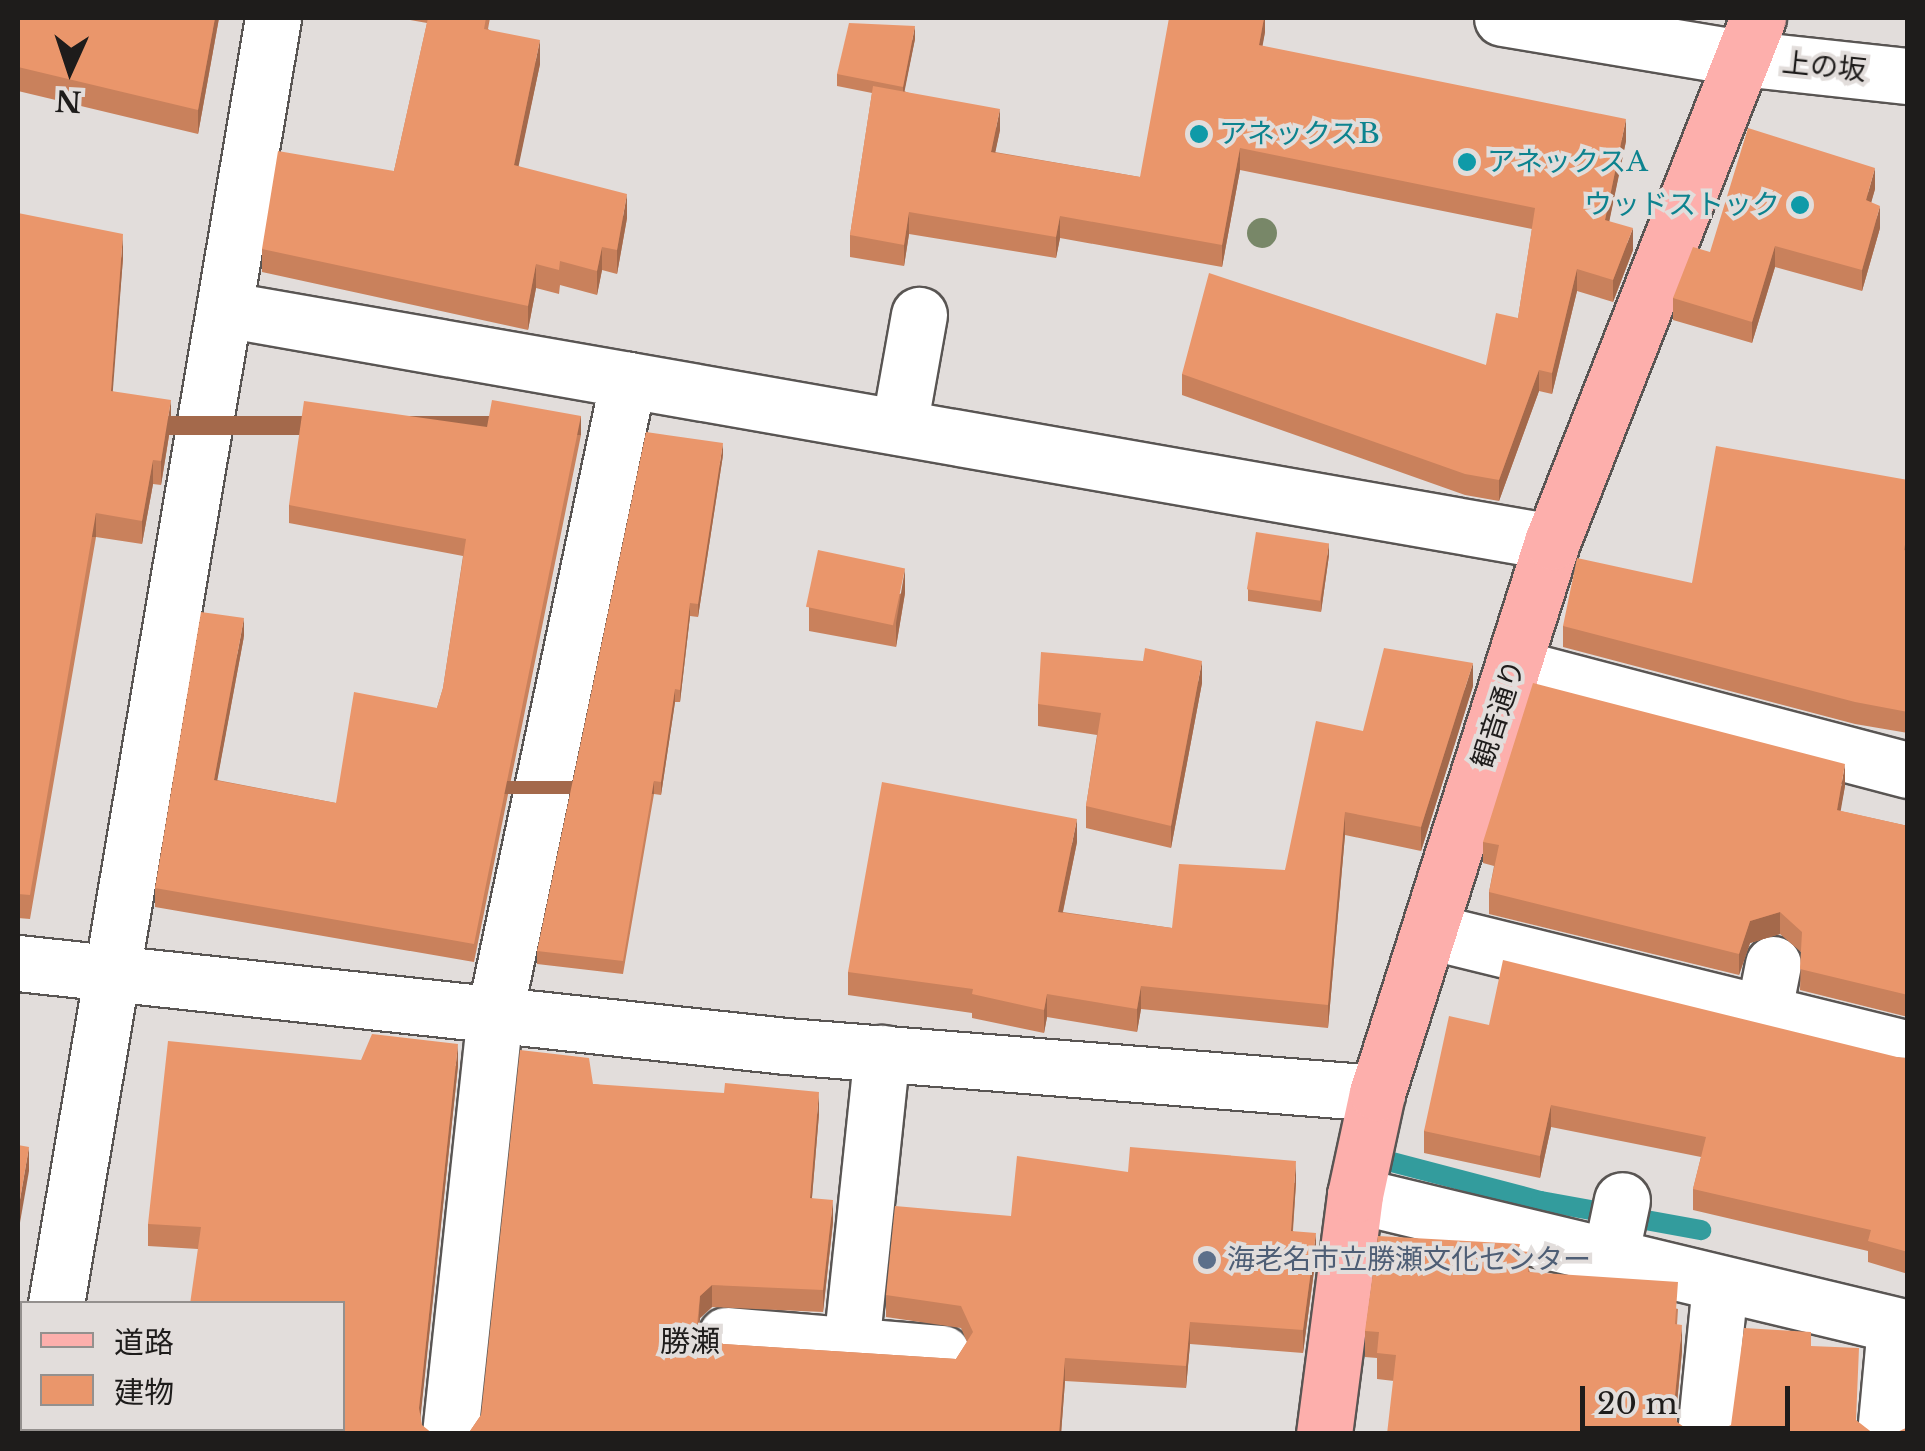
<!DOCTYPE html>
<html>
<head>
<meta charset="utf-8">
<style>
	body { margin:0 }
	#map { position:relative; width:1925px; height:1451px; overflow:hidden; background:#e2dddb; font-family:"Libre Baskerville","Noto Sans JP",serif }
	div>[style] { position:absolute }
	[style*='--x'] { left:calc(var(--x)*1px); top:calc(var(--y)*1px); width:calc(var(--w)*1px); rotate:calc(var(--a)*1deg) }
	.stream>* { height:20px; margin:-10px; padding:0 10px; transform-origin:10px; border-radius:10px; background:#339c9d }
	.roads { filter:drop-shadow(2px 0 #595553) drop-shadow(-2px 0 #595553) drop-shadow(0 2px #595553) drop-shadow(0 -2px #595553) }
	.minor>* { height:55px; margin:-27.5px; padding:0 27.5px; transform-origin:27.5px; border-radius:27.5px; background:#fff }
	.major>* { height:55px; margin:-27.5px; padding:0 27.5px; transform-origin:27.5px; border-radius:27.5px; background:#fdafac }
	.trees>* { width:30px; height:30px; margin:-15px; border-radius:50%; background:#788768 }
	.wall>* { inset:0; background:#c9815c }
	.shaded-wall>* { inset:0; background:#a4694b; transform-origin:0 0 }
	.building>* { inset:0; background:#ea966b; transform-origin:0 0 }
	.dots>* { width:28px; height:28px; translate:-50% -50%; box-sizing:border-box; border:5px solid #e2dddb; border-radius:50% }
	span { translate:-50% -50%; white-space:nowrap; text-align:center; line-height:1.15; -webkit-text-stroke:8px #e2dddb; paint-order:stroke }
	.street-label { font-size:28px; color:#1e1c1b }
	.culture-label { font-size:28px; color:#0d838f }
	.left { translate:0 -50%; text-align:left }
	.right { translate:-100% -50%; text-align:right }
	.service-label { font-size:28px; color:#4e5e75 }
	.neighbourhood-label { font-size:30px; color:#1e1c1b }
	.frame { position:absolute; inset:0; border:20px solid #1e1c1b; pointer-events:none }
	.legend { position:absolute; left:20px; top:1301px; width:325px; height:130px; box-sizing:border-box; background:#e2dddb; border:2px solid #94908e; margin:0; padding:12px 18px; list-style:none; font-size:30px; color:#1e1c1b }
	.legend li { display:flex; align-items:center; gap:20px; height:50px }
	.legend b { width:50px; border:2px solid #94908e }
	.north { position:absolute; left:20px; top:20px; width:100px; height:100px; -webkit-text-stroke:8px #e2dddb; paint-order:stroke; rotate:183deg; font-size:28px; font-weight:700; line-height:40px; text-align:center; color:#1e1c1b }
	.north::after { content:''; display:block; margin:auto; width:35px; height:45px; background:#1e1c1b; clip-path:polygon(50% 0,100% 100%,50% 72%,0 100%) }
	.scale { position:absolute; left:1580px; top:1386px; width:210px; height:45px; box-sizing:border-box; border:5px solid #1e1c1b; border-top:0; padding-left:12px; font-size:30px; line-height:35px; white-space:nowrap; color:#1e1c1b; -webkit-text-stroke:8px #e2dddb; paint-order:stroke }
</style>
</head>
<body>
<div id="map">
	<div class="stream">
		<div style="--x:1388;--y:1161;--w:158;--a:14.7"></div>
		<div style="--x:1541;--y:1201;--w:163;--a:10.3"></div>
	</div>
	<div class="roads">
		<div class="minor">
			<div style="--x:1502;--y:18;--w:242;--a:9.5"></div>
			<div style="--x:1741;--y:58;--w:168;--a:6.2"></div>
			<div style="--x:224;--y:309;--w:1348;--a:9.95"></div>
			<div style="--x:899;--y:427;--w:114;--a:-79.9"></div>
			<div style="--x:1515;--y:667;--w:406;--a:14.7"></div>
			<div style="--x:1429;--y:931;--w:493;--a:13.8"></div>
			<div style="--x:18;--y:963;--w:772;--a:6.17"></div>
			<div style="--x:786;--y:1046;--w:593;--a:4.55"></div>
			<div style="--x:1763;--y:1015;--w:52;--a:-78.9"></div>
			<div style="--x:1355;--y:1195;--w:569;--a:13.52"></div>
			<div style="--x:1610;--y:1257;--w:58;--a:-78.1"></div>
			<div style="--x:56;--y:1304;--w:1304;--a:-80.42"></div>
			<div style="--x:726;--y:1335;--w:217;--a:4.8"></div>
			<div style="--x:851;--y:1346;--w:295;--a:-84"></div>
			<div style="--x:38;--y:1434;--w:6;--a:-90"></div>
			<div style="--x:450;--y:1434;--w:424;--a:-83.9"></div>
			<div style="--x:495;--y:1012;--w:646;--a:-78.12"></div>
			<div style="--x:1705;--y:1434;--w:151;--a:-84.3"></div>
			<div style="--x:1885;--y:1434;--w:107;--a:-84.7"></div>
		</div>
		<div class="major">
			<div style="--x:1324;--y:1434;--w:241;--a:-82.6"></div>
			<div style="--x:1355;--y:1195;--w:104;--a:-77.8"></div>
			<div style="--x:1377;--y:1093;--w:578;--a:-72.38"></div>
			<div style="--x:1552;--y:542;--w:563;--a:-68.54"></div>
		</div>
	</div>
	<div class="trees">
		<div style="left:1262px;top:233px"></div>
	</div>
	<div class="wall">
		<div style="clip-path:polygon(18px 18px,219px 18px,198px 134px,18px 91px)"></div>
		<div style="clip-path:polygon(399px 18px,490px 18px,488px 29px,540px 64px,518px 166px,627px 218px,617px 274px,602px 270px,597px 295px,560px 285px,559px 294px,536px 288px,528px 330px,262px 272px,262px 249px,394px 171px,427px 23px)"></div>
		<div style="clip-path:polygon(1265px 18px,1265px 32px,1262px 46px,1626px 141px,1609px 221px,1633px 250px,1613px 302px,1577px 291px,1552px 394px,1539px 391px,1499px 501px,1465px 495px,1182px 395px,1182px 374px,1486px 365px,1518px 318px,1532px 229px,1240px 170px,1222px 267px,1060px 238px,1056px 258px,909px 234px,904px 266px,850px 257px,850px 235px,872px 93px,837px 86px,837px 74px,915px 39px,904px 91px,1000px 130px,995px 152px,1140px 177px)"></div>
		<div style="clip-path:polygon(1875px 189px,1871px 202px,1880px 228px,1862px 291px,1775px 267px,1752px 343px,1673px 320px,1673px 298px)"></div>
		<div style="clip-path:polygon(18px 213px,123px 258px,112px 391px,171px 423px,161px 485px,153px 484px,142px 544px,96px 537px,30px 919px,18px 918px)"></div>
		<div style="clip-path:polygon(487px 427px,581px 435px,474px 962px,155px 907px,155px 888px,244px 636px,217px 780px,336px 803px,437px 708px,443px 688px,463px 556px,289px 523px,289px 505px)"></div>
		<div style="clip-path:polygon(723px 455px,698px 617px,690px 616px,680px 702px,675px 702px,661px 795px,654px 794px,623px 974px,537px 964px,537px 951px)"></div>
		<div style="clip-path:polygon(1908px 480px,1908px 733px,1855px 724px,1563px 647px,1563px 626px,1692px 583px)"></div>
		<div style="clip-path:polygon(1329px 555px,1321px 612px,1248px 601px,1248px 589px)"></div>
		<div style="clip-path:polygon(905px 593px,896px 647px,809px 631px,809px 607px)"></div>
		<div style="clip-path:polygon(1143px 661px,1202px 683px,1171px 848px,1086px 828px,1086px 806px,1097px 735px,1038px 726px,1038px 704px)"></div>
		<div style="clip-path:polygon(1473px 686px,1421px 851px,1345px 835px,1328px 1028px,1141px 1009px,1137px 1032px,1047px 1017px,1044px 1033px,972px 1018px,972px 1013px,848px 995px,848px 972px,1077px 842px,1063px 912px,1172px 928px,1285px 870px,1363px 731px)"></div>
		<div style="clip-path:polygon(1845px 786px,1840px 811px,1908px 826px,1908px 1017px,1800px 990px,1801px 952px,1780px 934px,1750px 943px,1739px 975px,1489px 914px,1489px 892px,1494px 866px,1483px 863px,1483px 842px)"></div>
		<div style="clip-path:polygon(1489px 1025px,1908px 1058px,1908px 1274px,1868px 1262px,1868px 1251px,1693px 1210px,1693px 1189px,1701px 1157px,1551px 1127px,1540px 1178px,1424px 1153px,1424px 1131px)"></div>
		<div style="clip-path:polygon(361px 1060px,458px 1066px,420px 1417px,316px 1434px,342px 1304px,198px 1249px,148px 1246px,148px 1224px)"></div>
		<div style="clip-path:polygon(593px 1084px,819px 1114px,812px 1198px,833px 1222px,823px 1312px,712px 1307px,700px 1318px,699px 1326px,723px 1344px,956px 1359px,967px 1342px,961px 1328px,886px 1317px,886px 1295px,1011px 1216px,1128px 1172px,1296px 1183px,1293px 1231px,1316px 1256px,1303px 1353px,1190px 1344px,1186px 1388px,1065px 1381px,1061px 1434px,468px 1434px,481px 1415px)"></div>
		<div style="clip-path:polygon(1520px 1251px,1530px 1272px,1678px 1309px,1677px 1325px,1682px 1351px,1676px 1414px,1377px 1379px,1377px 1358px,1365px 1357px,1365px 1331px)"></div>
	</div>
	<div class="shaded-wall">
		<div style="clip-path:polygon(215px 18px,219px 18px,198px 134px,198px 110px)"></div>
		<div style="clip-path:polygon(1264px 18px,1265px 18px,1265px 32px,1259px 66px,1259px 45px)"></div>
		<div style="clip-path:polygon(915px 26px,915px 39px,903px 99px,903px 87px)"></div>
		<div style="clip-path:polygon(540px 40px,540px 64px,514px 188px,514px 165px)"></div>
		<div style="clip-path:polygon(1000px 109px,1000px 130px,991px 173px,991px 152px)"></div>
		<div style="clip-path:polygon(1626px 119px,1626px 141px,1605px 242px,1605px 220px)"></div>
		<div style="clip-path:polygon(1240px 148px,1240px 170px,1222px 267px,1222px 245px)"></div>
		<div style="clip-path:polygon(1875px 168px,1875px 189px,1866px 221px,1866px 200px)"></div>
		<div style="clip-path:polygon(627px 194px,627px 218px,617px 274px,617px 250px)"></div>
		<div style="clip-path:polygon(1880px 206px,1880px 228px,1862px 291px,1862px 270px)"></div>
		<div style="clip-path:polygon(909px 212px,909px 234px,904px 266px,904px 245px)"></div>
		<div style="clip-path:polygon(1060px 216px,1060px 238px,1056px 258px,1056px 237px)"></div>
		<div style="clip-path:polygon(1633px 228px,1633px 250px,1613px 302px,1613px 280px)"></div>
		<div style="clip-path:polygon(123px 234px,123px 258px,111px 415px,111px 391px)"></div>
		<div style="clip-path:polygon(1775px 246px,1775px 267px,1752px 343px,1752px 322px)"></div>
		<div style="clip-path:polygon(602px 247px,602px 270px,597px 295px,597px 271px)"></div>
		<div style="clip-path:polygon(536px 264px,536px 288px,528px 330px,528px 306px)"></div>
		<div style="clip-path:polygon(1577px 269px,1577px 291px,1552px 394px,1552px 373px)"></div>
		<div style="clip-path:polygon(1539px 370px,1539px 391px,1499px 501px,1499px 480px)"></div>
		<div style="clip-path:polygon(171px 400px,171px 423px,161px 485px,161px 461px)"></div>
		<div style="left:581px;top:416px;width:19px;height:539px;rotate:90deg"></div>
		<div style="clip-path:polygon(723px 443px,723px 455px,698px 617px,698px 604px)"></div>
		<div style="clip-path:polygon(153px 460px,153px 484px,142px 544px,142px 521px)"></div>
		<div style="left:96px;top:513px;width:24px;height:388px;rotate:90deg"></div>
		<div style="clip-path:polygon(1329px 543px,1329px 555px,1321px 612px,1321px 599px)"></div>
		<div style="clip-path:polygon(905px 569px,905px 593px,896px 647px,896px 623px)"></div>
		<div style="clip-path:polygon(690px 603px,690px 616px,680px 702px,680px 690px)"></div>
		<div style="clip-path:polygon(244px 618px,244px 636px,214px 798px,214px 780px)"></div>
		<div style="clip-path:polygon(1202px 661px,1202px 683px,1171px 848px,1171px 826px)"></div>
		<div style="clip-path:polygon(1473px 663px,1473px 686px,1421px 851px,1421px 827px)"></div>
		<div style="clip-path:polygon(675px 689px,675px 702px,661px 795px,661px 782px)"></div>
		<div style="clip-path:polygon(1845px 764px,1845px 786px,1837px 832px,1837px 810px)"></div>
		<div style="left:654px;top:781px;width:13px;height:183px;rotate:90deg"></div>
		<div style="clip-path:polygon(1345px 812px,1345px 835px,1328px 1028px,1328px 1005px)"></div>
		<div style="clip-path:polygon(1077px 819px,1077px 842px,1058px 935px,1058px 912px)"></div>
		<div style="clip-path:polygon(1780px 912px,1780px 934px,1750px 943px,1739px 975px,1739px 954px,1750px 921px)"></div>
		<div style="clip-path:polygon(1141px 986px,1141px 1009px,1137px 1032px,1137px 1009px)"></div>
		<div style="clip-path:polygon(1047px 994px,1047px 1017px,1044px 1033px,1044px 1010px)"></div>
		<div style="clip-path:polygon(458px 1044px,458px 1066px,419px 1431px,419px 1408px)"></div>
		<div style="clip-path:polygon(819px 1092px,819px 1114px,810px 1220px,810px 1198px)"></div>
		<div style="clip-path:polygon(1551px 1105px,1551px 1127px,1540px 1178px,1540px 1156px)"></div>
		<div style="clip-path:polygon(29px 1147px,29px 1171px,18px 1234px,18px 1211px)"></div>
		<div style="clip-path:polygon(1296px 1161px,1296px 1183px,1291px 1253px,1291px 1231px)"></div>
		<div style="clip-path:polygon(833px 1200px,833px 1222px,823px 1312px,823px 1290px)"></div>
		<div style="clip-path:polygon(1316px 1233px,1316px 1256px,1303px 1353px,1303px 1330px)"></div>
		<div style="clip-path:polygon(712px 1285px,712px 1307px,700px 1318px,697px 1347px,700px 1296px)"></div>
		<div style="clip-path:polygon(1190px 1322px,1190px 1344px,1186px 1388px,1186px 1366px)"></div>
		<div style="clip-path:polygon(1682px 1325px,1682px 1351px,1674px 1432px,1674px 1406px)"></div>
		<div style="clip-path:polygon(1065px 1358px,1065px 1381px,1061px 1434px,1059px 1434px)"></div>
	</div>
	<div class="building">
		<div style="clip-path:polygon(18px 18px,215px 18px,198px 110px,18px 67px)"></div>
		<div style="clip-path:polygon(428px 18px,486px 18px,484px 29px,540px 40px,514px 165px,627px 194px,617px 250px,602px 247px,597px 271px,560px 261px,559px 270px,536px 264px,528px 306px,262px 249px,278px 151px,394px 171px)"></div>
		<div style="clip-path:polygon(1169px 18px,1264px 18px,1259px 45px,1626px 119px,1605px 220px,1633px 228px,1613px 280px,1577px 269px,1552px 373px,1539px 370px,1499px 480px,1465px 474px,1182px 374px,1209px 273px,1486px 365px,1496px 313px,1518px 318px,1535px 208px,1240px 148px,1222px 245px,1060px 216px,1056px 237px,909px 212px,904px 245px,850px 235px,873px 86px,1000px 109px,991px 152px,1140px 177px)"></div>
		<div style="clip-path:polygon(849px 23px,915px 26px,903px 87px,837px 74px)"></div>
		<div style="clip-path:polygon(1748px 128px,1875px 168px,1866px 200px,1880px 206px,1862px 270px,1775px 246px,1752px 322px,1673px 298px,1693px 247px,1710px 252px)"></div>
		<div style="clip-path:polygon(18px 213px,123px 234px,111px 391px,171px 400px,161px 461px,153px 460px,142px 521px,96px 513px,30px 895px,18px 894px)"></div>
		<div style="clip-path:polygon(492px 400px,581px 416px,474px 944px,155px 888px,201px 612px,244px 618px,214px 780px,336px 803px,354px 692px,437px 708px,443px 688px,466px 539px,289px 505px,304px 401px,487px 427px)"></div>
		<div style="clip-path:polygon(646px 432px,723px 443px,698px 604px,690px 603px,680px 690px,675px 689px,661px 782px,654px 781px,623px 961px,537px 951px)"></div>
		<div style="clip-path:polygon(1716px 446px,1908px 480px,1908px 528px,1904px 550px,1908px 551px,1908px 712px,1855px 702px,1563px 626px,1577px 558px,1692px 583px)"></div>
		<div style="left:1256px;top:532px;width:74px;height:58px;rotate:9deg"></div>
		<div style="left:818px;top:550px;width:89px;height:58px;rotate:12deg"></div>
		<div style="clip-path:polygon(1145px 648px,1202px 661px,1171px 826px,1086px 806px,1101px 713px,1038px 704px,1041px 652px,1143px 661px)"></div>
		<div style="clip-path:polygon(1384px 648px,1473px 663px,1421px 827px,1345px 812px,1328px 1005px,1141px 986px,1137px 1009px,1047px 994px,1044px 1010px,972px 994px,973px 989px,848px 972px,882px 782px,1077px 819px,1058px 912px,1172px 928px,1179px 864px,1285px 870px,1316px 721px,1363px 731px)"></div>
		<div style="clip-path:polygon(1533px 683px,1845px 764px,1837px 810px,1908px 826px,1908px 995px,1800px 969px,1802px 932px,1780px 912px,1750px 921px,1739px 954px,1489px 892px,1499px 845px,1483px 842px)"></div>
		<div style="clip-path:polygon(1503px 960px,1901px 1058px,1908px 1058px,1908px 1252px,1868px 1241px,1871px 1230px,1693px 1189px,1706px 1137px,1551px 1105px,1540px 1156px,1424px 1131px,1449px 1016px,1489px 1025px)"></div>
		<div style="clip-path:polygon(372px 1034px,458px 1044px,419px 1408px,422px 1425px,433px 1434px,316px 1434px,317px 1428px,342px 1428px,342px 1304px,190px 1304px,201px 1227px,148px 1224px,168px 1041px,361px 1060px)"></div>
		<div style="clip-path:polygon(520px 1050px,589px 1058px,593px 1084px,724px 1093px,725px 1083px,819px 1092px,810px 1198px,833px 1200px,823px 1290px,712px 1285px,700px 1296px,697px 1325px,723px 1344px,956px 1359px,973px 1332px,961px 1306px,886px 1295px,895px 1206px,1011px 1216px,1017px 1156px,1128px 1172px,1130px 1147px,1296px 1161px,1291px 1231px,1316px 1233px,1303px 1330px,1190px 1322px,1186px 1366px,1065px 1358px,1059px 1434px,468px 1434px,481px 1415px)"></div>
		<div style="clip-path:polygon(18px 1145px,29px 1147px,18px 1211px)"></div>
		<div style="clip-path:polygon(1378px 1236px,1520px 1244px,1518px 1251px,1530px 1252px,1528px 1272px,1678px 1282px,1675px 1324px,1682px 1325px,1674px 1406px,1677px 1422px,1694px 1434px,1387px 1434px,1396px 1355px,1377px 1353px,1379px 1332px,1365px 1331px)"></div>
		<div style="clip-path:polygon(1744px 1328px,1811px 1332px,1811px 1346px,1859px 1348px,1856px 1420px,1874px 1434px,1712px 1434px,1731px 1425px)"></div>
		<div style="clip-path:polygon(1908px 1427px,1908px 1434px,1893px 1434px)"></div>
	</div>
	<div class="dots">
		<div style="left:1199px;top:134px;background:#0f9aa8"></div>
		<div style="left:1467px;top:162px;background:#0f9aa8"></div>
		<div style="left:1800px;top:205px;background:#0f9aa8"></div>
		<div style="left:1207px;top:1260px;background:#5c6f8a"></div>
	</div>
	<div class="street-label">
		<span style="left:1824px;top:67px;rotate:6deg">上の坂</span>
		<span style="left:1499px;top:714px;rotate:-72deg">観音通り</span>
	</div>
	<div class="culture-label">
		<span class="left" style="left:1219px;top:134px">アネックスB</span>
		<span class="left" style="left:1487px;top:162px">アネックスA</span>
		<span class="right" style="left:1780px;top:205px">ウッドストック</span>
	</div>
	<div class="service-label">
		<span class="left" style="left:1227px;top:1260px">海老名市立勝瀬文化センター</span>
	</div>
	<div class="neighbourhood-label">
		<span style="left:690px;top:1342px">勝瀬</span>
	</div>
	<div class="frame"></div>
	<ul class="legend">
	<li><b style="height:12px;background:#fdafac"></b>道路</li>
	<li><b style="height:28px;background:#ea966b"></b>建物</li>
	</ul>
	<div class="north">N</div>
	<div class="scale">20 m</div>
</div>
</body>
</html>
